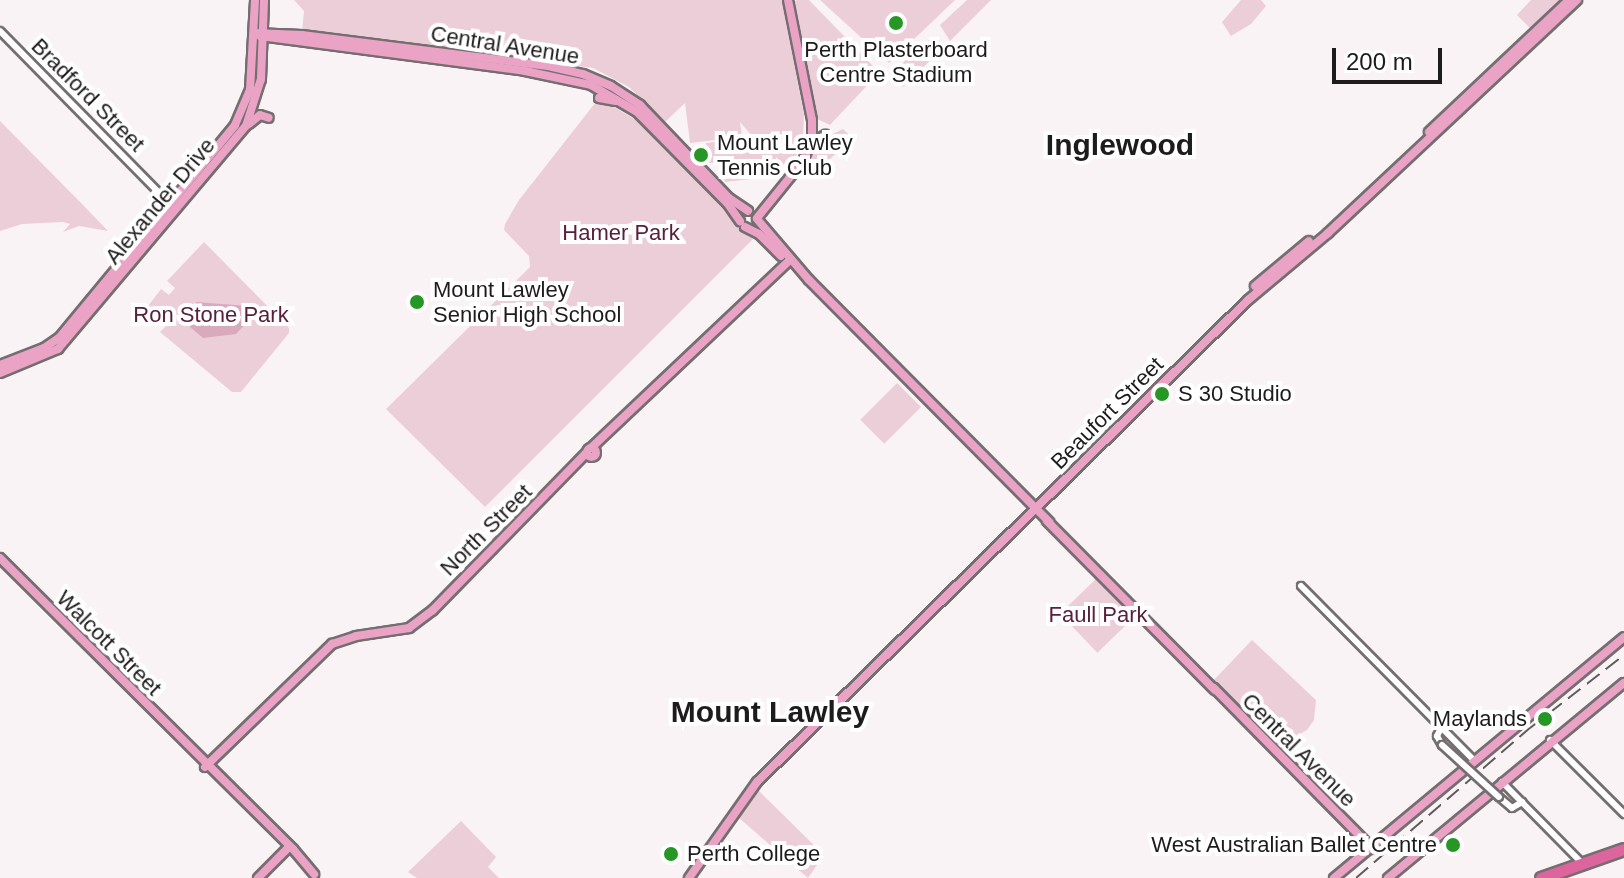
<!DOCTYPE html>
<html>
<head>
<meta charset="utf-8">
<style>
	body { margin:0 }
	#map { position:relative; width:1624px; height:878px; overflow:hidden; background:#faf3f5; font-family:Arial,sans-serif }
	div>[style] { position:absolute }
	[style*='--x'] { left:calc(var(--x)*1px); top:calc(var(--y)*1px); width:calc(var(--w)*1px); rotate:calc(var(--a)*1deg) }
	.green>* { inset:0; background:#ecced9; transform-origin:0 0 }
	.water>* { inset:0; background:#d8aabc }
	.roads { filter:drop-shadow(2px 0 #746e70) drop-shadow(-2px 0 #746e70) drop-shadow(0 2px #746e70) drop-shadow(0 -2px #746e70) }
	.minor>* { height:6px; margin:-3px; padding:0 3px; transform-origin:3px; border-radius:3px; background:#fff }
	.major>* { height:8px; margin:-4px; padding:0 4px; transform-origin:4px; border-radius:4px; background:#eba3c5 }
	.major>.ring { margin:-4px; padding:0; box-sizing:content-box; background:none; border:8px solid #eba3c5; border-radius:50% }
	.highway>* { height:11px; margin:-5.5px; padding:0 5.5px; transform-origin:5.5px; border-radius:5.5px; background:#dd659e }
	.rail>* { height:2px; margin-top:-1px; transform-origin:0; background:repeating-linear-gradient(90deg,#5e5a5b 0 16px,transparent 0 24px) }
	.bridges { filter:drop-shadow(2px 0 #746e70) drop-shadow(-2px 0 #746e70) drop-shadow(0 2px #746e70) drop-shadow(0 -2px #746e70) }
	.minor-bridge>* { height:6px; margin:-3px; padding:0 3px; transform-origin:3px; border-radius:3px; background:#fff }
	.dots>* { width:22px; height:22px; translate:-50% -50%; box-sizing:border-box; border:4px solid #fff; border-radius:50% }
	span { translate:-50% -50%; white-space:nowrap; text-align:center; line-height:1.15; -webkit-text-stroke:8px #fff; paint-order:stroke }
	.street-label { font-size:22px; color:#1e1b1c }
	.poi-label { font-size:22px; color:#1e1b1c }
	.left { translate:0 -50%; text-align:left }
	.right { translate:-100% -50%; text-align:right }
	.park-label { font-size:22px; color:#58203b }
	.district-label { font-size:30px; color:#1e1b1c; font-weight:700 }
	.scale { position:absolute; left:1332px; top:48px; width:110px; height:36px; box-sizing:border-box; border:4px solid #1e1b1c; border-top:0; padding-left:10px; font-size:24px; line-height:28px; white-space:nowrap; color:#1e1b1c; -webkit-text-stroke:6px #fff; paint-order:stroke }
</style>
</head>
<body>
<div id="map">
	<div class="green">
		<div style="clip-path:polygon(294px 0,782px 0,804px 115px,803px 140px,795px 159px,786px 167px,776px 157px,778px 176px,725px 182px,720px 162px,709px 163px,706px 143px,753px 137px,740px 122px,742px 137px,690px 143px,685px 103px,665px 122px,629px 87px,593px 68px,329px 32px,302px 32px,304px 11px)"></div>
		<div style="clip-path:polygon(797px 0,809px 0,876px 69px,876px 76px,830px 125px,817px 119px,793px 2px)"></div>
		<div style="clip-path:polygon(820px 0,955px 0,889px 63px)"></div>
		<div style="clip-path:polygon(967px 0,991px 0,950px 41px,940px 25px)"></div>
		<div style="clip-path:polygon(1241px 0,1261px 0,1266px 6px,1251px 24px,1231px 36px,1222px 22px)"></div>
		<div style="clip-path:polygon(1531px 0,1565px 0,1532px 30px,1517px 15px)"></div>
		<div style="clip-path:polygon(932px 37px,947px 44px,903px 87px,895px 78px,897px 68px)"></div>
		<div style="clip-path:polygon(599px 98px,646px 126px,733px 213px,736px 226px,753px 239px,485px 507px,386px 409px,530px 267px,529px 256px,504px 230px,505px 224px,519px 200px)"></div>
		<div style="clip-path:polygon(0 121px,83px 205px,108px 231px,79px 226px,63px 232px,70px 224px,63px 222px,22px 224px,0 231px)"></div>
		<div style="clip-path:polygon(843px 129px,852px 138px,810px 178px,802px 170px,814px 143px)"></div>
		<div style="clip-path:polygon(204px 242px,289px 328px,289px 333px,241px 392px,232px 392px,160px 332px,166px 326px,148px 306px,161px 289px,169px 295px,175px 288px,167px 281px)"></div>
		<div style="left:897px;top:383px;width:34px;height:52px;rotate:45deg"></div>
		<div style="left:1098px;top:577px;width:54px;height:53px;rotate:46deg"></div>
		<div style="clip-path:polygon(1252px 640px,1316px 700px,1314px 720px,1307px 730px,1293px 738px,1297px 742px,1291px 749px,1286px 748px,1288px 739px,1273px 739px,1212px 682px)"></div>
		<div style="clip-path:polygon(757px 789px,824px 855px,808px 878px,738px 817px)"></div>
		<div style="clip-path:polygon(461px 821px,496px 857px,488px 867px,499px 878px,417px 878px,408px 872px)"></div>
	</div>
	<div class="water">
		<div style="clip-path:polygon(196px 302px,248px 306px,252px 317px,236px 334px,203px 338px,190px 327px)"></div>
	</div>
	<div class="roads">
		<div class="minor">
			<div style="--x:0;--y:31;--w:243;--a:45.5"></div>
			<div style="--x:1301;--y:586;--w:247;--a:45.2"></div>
			<div style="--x:1441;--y:728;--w:9;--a:117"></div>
			<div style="--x:1437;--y:736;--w:10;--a:61"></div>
			<div style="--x:1550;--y:740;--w:105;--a:45"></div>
			<div style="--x:1502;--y:782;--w:112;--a:45.4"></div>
			<div style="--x:1499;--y:797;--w:17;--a:40"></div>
			<div style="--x:1512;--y:808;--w:12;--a:-31"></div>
		</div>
		<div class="major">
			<div style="--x:254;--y:33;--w:48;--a:2.4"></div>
			<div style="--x:302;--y:35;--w:248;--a:7.2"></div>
			<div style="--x:548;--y:66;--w:36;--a:13"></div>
			<div style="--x:583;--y:74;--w:30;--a:23"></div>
			<div style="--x:611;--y:86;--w:35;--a:33"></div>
			<div style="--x:640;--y:105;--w:129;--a:46.3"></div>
			<div style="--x:729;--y:198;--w:23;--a:34"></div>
			<div style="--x:260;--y:36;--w:267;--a:7.5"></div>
			<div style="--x:525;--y:71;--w:67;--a:12"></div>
			<div style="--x:591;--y:85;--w:53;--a:30.4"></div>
			<div style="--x:637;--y:112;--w:129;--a:45.3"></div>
			<div style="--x:728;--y:204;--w:21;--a:55"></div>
			<div style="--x:599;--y:98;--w:17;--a:10"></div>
			<div style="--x:249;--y:124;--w:14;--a:-39"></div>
			<div style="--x:260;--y:115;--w:9;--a:18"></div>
			<div style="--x:1429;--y:132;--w:192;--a:-43.3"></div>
			<div style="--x:811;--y:144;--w:17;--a:-33"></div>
			<div style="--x:757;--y:218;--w:73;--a:-51.1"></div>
			<div style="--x:803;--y:161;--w:24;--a:-68"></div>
			<div style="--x:812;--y:139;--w:19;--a:-90"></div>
			<div style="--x:812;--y:120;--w:122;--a:-101.3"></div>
			<div style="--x:757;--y:219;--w:80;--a:49.6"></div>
			<div style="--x:809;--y:280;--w:341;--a:45.2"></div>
			<div style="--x:745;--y:227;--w:16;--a:27"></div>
			<div style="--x:759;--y:234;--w:31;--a:45"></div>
			<div style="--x:1255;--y:286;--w:70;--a:-39.8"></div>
			<div style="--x:0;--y:365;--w:47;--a:-21.1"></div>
			<div style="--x:44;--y:348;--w:18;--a:-34"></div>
			<div style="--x:59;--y:338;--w:276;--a:-50.4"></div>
			<div style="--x:235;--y:125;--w:38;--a:-67"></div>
			<div style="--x:250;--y:90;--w:90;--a:-86.8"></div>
			<div style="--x:0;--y:373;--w:63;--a:-22.5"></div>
			<div style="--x:58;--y:349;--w:292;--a:-49.9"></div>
			<div style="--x:246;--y:126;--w:49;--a:-72.3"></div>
			<div style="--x:261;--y:79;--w:79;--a:-87.8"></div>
			<div class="ring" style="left:586.5px;top:447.5px;width:1px;height:1px"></div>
			<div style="--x:591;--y:448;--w:275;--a:-43.4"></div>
			<div style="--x:1047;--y:521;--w:238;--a:45.2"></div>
			<div style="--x:0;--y:558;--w:413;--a:44.8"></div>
			<div style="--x:293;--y:849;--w:33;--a:50"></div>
			<div style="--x:1214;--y:688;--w:226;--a:45.4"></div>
			<div style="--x:205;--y:767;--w:177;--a:-44.1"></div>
			<div style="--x:332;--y:644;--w:25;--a:-18"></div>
			<div style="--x:356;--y:636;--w:54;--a:-8.6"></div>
			<div style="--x:409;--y:628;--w:30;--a:-37"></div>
			<div style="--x:433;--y:610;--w:219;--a:-45.7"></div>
			<div style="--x:258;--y:878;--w:45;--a:-45"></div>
			<div style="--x:689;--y:878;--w:118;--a:-54.7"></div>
			<div style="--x:757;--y:782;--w:688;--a:-44.47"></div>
			<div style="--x:1248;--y:300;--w:104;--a:-39.9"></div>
			<div style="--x:1328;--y:233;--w:341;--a:-43.1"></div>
			<div style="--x:1334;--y:878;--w:377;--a:-39.7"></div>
			<div style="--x:1388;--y:878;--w:306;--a:-39.6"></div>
		</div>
		<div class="highway">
			<div style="--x:1541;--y:878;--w:88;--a:-19.3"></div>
		</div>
	</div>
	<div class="rail">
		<div style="--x:1356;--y:878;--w:230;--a:-40.8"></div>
		<div style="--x:1530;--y:728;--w:119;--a:-37.8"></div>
	</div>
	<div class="bridges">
		<div class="minor-bridge">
			<div style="--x:1442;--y:745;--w:77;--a:42.4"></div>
		</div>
	</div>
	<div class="dots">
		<div style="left:896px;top:23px;background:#269725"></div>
		<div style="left:701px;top:155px;background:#269725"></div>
		<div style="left:417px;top:302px;background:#269725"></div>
		<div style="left:1162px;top:394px;background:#269725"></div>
		<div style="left:1545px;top:719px;background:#269725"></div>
		<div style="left:1453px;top:845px;background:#269725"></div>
		<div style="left:671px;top:854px;background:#269725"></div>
	</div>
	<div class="street-label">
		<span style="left:505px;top:45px;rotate:9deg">Central Avenue</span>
		<span style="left:88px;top:95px;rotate:45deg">Bradford Street</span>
		<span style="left:160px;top:201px;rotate:-50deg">Alexander Drive</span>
		<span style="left:1107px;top:413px;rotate:-45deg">Beaufort Street</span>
		<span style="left:486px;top:530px;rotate:-45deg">North Street</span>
		<span style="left:109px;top:643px;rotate:45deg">Walcott Street</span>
		<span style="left:1299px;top:750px;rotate:45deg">Central Avenue</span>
	</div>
	<div class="poi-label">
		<span style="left:896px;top:62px">Perth Plasterboard<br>Centre Stadium</span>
		<span class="left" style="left:717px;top:155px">Mount Lawley<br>Tennis Club</span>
		<span class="left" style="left:433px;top:302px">Mount Lawley<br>Senior High School</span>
		<span class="left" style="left:1178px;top:394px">S 30 Studio</span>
		<span class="right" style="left:1527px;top:719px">Maylands</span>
		<span class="right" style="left:1437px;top:845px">West Australian Ballet Centre</span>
		<span class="left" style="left:687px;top:854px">Perth College</span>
	</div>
	<div class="park-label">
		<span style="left:621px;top:233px">Hamer Park</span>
		<span style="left:211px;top:315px">Ron Stone Park</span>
		<span style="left:1098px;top:615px">Faull Park</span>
	</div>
	<div class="district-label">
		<span style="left:1120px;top:145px">Inglewood</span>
		<span style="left:770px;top:712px">Mount Lawley</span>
	</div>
	<div class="scale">200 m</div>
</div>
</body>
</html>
